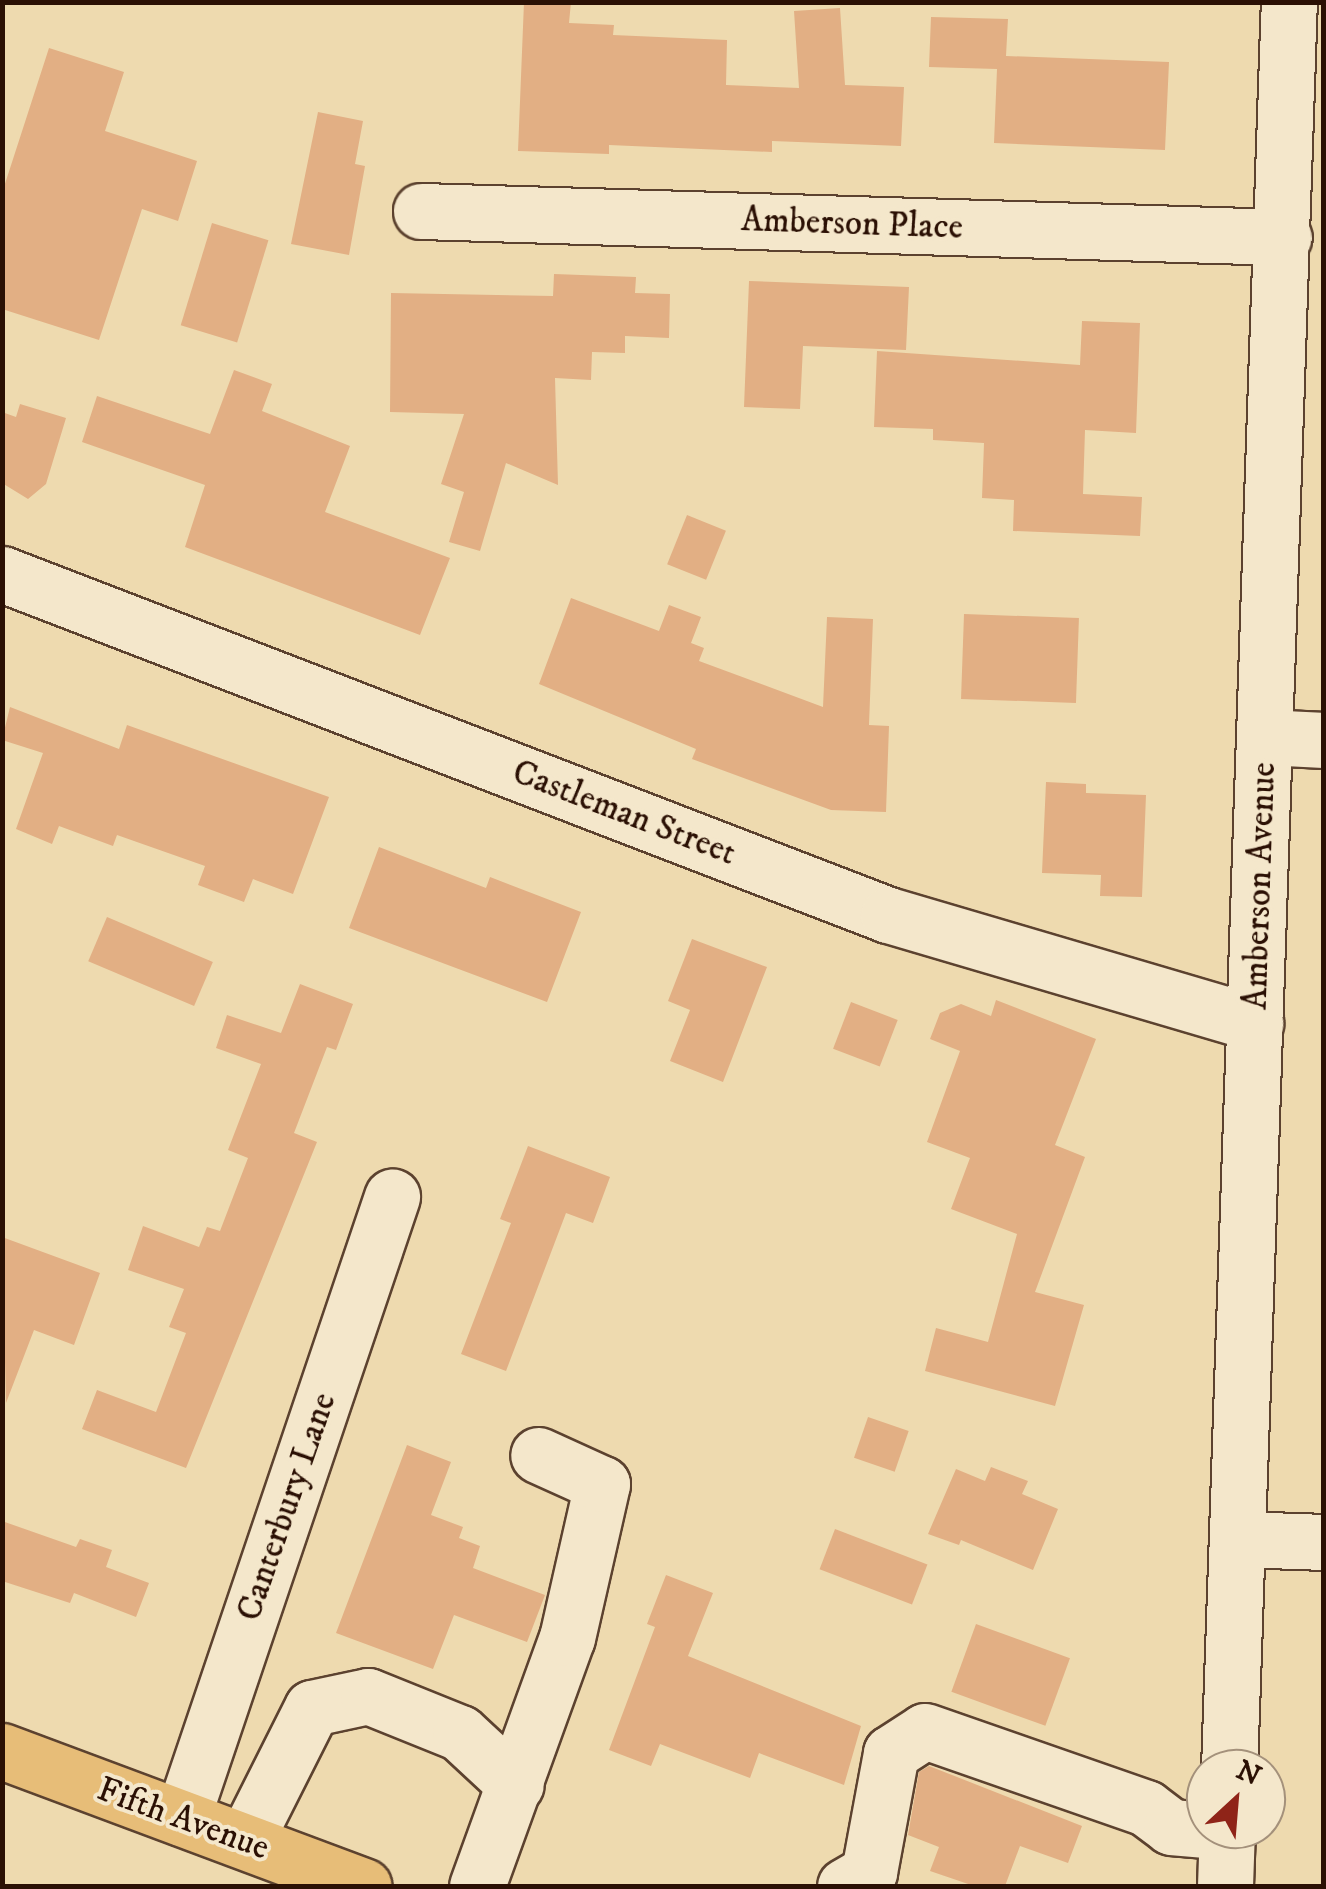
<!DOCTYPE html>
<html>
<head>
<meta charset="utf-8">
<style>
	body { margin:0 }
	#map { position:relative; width:1326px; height:1889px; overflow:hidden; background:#eedaaf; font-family:"IM FELL DW Pica",serif }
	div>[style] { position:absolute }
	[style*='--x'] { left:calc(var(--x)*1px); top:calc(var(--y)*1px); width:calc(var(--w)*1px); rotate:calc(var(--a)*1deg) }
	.building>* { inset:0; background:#e2af84; transform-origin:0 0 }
	.roads { filter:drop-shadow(2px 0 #5c422f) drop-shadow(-2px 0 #5c422f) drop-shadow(0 2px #5c422f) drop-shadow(0 -2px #5c422f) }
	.minor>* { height:55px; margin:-27.5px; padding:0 27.5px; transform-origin:27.5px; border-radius:27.5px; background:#f4e7cb }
	.highway>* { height:55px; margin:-27.5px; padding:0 27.5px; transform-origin:27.5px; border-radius:27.5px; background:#e7bd78 }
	span { translate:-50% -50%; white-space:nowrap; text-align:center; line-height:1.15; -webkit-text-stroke:8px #f4e7cb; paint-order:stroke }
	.street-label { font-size:35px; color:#2b1004 }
	.frame { position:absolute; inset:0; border:5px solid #2b1004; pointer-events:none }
	.north { position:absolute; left:1186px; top:1749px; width:100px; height:100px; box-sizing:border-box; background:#f4e7cb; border:2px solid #a4917b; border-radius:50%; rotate:26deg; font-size:28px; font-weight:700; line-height:40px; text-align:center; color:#2b1004 }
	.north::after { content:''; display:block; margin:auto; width:35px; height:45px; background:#8f2418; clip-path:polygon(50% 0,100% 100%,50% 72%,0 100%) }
</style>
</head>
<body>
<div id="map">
	<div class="building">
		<div style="clip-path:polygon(524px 2px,571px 2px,569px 23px,614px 25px,613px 35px,727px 40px,726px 85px,799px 88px,794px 11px,840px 8px,845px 85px,904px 87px,901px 146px,772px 141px,772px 152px,609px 145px,609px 154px,518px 151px)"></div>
		<div style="clip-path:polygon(931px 17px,1008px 19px,1006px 56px,1169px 62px,1165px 150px,994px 143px,997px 69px,929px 67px)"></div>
		<div style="clip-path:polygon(49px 48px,124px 72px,105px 131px,197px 161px,178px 221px,142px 209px,99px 340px,2px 309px,2px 193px)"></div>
		<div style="clip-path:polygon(318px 112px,363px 121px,355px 164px,365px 166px,349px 255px,291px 244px)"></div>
		<div style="left:212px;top:223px;width:59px;height:107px;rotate:17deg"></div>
		<div style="clip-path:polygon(554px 274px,636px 277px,635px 293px,670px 294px,669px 338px,625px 336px,625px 353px,592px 352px,591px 380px,555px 378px,558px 485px,506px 463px,480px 551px,449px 542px,464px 492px,441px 484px,464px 414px,390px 412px,391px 293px,553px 296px)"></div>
		<div style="clip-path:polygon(749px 281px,909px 287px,906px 350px,803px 346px,800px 409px,744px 407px)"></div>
		<div style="clip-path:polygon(1082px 321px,1140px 323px,1136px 433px,1085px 430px,1083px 494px,1142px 497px,1140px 536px,1013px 531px,1014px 500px,982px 498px,984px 443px,933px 440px,933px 429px,874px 427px,877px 351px,1080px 365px)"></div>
		<div style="clip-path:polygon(234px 370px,272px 384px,262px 411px,350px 446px,325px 512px,450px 558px,420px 635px,185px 547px,205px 485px,82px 442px,97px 396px,210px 434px)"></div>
		<div style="clip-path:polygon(20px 404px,66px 418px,46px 484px,28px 499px,2px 483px,2px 412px,16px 417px)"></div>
		<div style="left:687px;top:515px;width:42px;height:53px;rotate:22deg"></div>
		<div style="clip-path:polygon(571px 598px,659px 631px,669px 605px,701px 617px,691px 643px,704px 648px,699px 661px,823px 707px,827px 617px,873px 619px,869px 725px,889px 726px,886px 812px,831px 810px,692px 759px,696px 749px,539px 684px)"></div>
		<div style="left:964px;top:614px;width:115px;height:85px;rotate:2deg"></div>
		<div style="clip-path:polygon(10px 707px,119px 749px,127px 725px,329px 797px,293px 894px,253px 879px,244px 902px,198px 885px,205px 866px,117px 835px,113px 846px,59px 826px,52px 844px,16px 829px,43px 753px,2px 740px)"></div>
		<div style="clip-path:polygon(1046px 782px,1086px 784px,1086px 793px,1146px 795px,1142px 897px,1100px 896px,1101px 875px,1042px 873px)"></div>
		<div style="clip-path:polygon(379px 847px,486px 888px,490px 877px,581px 912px,547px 1002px,349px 928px)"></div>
		<div style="left:107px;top:917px;width:115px;height:48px;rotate:23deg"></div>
		<div style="clip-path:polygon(692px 939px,767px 967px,723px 1082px,670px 1061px,690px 1010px,668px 1001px)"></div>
		<div style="clip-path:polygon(300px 984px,353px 1004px,336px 1050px,327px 1047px,294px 1133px,317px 1142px,186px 1468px,82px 1429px,97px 1390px,156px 1412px,186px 1333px,169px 1327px,184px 1289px,128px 1270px,143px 1226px,199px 1247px,207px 1227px,220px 1231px,248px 1158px,228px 1150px,261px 1064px,216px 1048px,227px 1015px,281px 1033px)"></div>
		<div style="clip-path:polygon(996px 1000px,1096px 1039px,1055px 1145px,1085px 1157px,1035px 1292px,1084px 1305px,1055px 1406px,925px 1371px,936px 1328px,988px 1342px,1017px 1234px,951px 1209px,970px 1158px,927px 1142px,960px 1051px,930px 1039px,940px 1013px,961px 1004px,991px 1016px)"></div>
		<div style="left:851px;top:1002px;width:50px;height:50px;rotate:21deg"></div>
		<div style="clip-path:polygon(528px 1146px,610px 1177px,593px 1223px,566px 1213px,506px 1371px,461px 1354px,511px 1223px,500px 1219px)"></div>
		<div style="clip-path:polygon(2px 1237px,100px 1273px,74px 1345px,34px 1330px,6px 1403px)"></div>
		<div style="left:868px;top:1417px;width:43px;height:43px;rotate:19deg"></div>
		<div style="clip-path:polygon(407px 1445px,451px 1462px,431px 1515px,463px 1527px,459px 1538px,480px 1546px,473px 1568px,545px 1595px,527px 1642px,454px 1615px,433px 1669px,336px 1633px)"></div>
		<div style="clip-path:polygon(991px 1467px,1028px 1481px,1022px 1494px,1058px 1509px,1033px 1570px,961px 1540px,959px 1545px,928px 1534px,956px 1469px,985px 1481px)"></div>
		<div style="clip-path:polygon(2px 1521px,76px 1547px,80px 1539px,112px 1550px,106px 1567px,149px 1583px,136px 1617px,74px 1593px,70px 1603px,2px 1581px)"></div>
		<div style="left:835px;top:1529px;width:99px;height:43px;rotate:21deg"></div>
		<div style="clip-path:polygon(666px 1575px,713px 1593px,688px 1656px,861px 1726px,844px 1785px,759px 1753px,750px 1778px,660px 1744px,651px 1766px,609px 1750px,655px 1627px,647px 1624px)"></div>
		<div style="left:976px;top:1624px;width:100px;height:72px;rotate:20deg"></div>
		<div style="clip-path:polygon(929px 1766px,1082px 1826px,1068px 1863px,1020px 1846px,1005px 1886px,974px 1886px,930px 1871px,939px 1847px,908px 1835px,919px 1772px)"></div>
	</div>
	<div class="roads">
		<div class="minor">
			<div style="--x:421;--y:211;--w:863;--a:1.73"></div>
			<div style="--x:2;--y:574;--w:949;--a:21.05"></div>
			<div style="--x:888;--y:915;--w:383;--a:16.4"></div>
			<div style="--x:1265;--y:737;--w:59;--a:2.9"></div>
			<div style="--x:1239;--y:1539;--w:85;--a:2"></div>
			<div style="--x:1229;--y:1769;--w:1768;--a:-88.06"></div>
			<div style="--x:182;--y:1818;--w:656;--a:-71.32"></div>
			<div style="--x:245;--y:1841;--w:149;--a:-63.3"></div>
			<div style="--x:312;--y:1708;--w:57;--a:-12.1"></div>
			<div style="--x:368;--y:1696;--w:99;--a:21.9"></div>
			<div style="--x:460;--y:1733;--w:76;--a:42.9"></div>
			<div style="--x:477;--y:1886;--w:264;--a:-70.1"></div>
			<div style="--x:567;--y:1638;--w:158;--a:-77.2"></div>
			<div style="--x:602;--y:1484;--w:70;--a:-155.6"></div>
			<div style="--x:845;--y:1886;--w:28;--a:-30"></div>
			<div style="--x:869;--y:1872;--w:121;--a:-79.5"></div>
			<div style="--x:891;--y:1753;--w:40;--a:-32.9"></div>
			<div style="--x:925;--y:1731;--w:234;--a:19.2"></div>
			<div style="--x:1146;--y:1808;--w:31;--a:37"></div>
			<div style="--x:1171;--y:1827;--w:56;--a:5.1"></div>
			<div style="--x:1225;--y:1886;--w:57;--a:-88"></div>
		</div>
		<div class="highway">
			<div style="--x:2;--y:1751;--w:386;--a:20.5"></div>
		</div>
	</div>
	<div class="street-label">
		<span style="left:852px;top:224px;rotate:2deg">Amberson Place</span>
		<span style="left:624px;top:813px;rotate:21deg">Castleman Street</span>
		<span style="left:1260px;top:886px;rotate:-88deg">Amberson Avenue</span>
		<span style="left:287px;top:1507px;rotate:-71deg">Canterbury Lane</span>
		<span style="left:183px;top:1819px;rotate:20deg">Fifth Avenue</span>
	</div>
	<div class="frame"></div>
	<div class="north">N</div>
</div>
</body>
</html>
